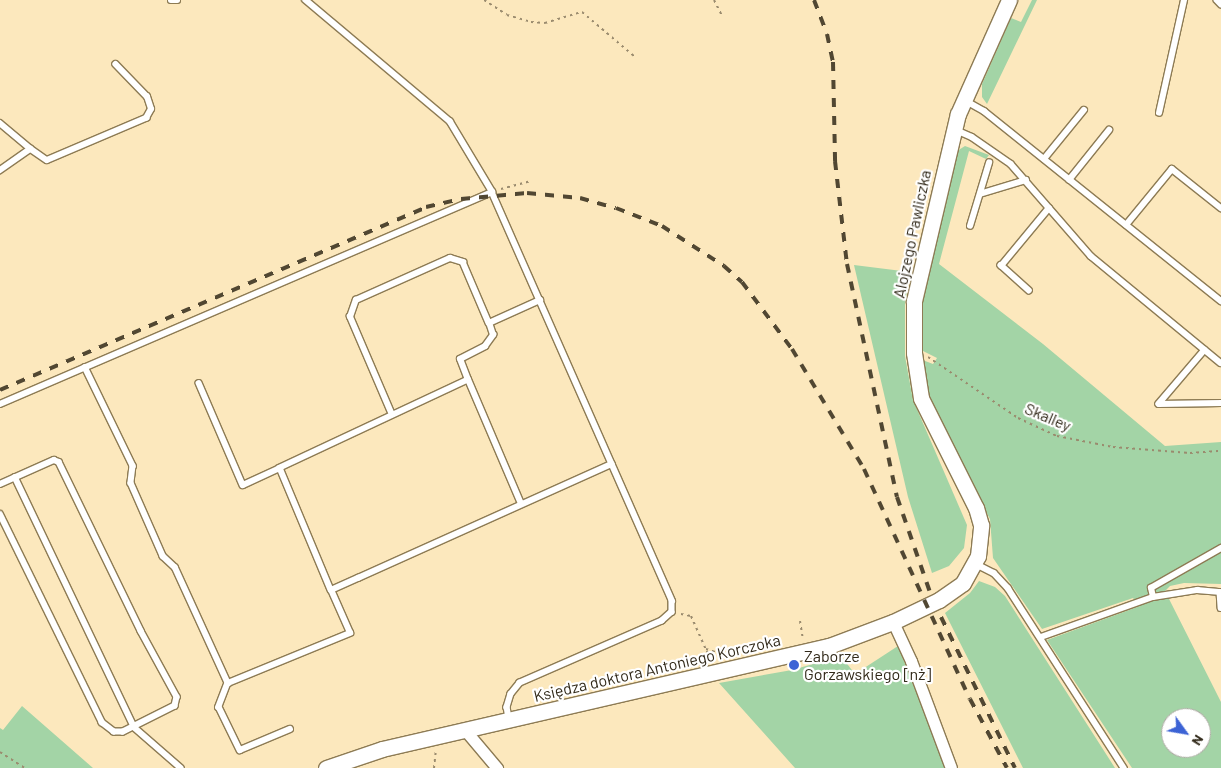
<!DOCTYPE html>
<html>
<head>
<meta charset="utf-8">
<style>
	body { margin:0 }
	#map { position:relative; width:1221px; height:768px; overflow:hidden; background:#fce8bd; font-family:Barlow,sans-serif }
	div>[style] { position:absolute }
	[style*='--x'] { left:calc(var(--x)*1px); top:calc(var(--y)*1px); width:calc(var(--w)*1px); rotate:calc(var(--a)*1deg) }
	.green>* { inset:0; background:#a3d4a6 }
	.path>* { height:2px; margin-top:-1px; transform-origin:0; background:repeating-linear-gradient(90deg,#9a8b6e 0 2.5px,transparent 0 6.5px) }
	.roads { filter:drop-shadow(1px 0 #8d7b54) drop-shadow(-1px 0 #8d7b54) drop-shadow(0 1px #8d7b54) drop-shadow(0 -1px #8d7b54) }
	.lane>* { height:5.5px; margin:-2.75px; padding:0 2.75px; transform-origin:2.75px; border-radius:2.75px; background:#fff }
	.street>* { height:11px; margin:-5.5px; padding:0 5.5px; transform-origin:5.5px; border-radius:5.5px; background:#fff }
	.secondary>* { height:15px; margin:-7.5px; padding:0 7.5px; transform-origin:7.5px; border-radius:7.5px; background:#fff }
	.rail>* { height:4px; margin-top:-2px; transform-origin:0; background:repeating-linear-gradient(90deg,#514732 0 9px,transparent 0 18px) }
	.dots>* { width:14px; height:14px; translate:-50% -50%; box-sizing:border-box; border:2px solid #fff; border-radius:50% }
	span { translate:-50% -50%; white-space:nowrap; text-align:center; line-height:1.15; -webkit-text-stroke:4.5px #fff; paint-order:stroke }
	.street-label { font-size:16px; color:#312919 }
	.poi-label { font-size:16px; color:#312919 }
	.left { translate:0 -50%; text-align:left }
	.north { position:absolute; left:1161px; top:708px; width:50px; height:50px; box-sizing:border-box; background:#fff; border:1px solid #ada9a3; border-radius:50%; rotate:122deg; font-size:14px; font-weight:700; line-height:20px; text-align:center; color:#312919 }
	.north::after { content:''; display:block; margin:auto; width:18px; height:22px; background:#3c63d5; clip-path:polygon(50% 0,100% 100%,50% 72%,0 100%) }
</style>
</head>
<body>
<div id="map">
	<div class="green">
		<div style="clip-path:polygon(1032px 0,1037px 0,987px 104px,982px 97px,982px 84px,1011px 18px,1021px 22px)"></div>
		<div style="clip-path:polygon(evenodd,965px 146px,989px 155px,986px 159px,969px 151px,939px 264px,1043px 344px,1165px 446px,1221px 442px,1221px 584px,1184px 583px,1170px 586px,1165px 591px,1221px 702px,1221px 768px,1132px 768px,1047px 640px,1140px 606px,1133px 598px,1042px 629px,993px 558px,990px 519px,949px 444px,922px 377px,920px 359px,933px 364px,937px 358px,919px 349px,921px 297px,957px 151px,965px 146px,1171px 718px,1201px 718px,1201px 748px,1171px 748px,1171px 718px)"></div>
		<div style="clip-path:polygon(854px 265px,910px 272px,905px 303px,905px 356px,913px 400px,967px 525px,964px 548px,949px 566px,932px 573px,908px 497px)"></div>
		<div style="clip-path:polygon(979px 581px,995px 587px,1005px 596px,1115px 768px,1023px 768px,945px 613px,970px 593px)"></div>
		<div style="clip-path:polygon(898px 646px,946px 768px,795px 768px,719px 683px,792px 670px,841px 656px,855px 674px)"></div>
		<div style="clip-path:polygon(22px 706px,93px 768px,0 768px,0 728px,3px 730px)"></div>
	</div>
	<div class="path">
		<div style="--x:484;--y:0;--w:27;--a:33"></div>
		<div style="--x:507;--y:15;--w:25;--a:16"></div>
		<div style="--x:531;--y:22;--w:14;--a:4"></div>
		<div style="--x:545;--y:23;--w:39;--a:-17"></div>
		<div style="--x:582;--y:12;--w:68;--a:40.2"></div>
		<div style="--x:714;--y:0;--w:18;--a:63"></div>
		<div style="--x:501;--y:189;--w:31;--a:-15"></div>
		<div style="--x:928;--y:357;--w:109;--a:34.1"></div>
		<div style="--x:1018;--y:418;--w:43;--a:24.8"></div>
		<div style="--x:1057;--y:436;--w:57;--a:11.1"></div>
		<div style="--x:1113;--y:447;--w:77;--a:4.5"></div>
		<div style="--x:1190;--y:453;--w:31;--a:-4"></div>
		<div style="--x:681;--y:614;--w:10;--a:11"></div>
		<div style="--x:691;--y:616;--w:36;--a:66"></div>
		<div style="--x:800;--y:621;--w:18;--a:81"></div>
		<div style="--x:711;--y:659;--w:11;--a:-117"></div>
		<div style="--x:706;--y:649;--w:22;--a:18"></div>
		<div style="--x:0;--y:752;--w:30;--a:33"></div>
		<div style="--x:434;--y:768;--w:18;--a:-84"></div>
	</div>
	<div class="roads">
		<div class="lane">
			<div style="--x:171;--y:0;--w:6;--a:0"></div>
			<div style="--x:1217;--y:0;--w:6;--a:45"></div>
			<div style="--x:966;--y:101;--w:21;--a:29"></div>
			<div style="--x:984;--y:111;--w:304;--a:38.7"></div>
			<div style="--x:1159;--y:113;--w:116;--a:-77.5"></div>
			<div style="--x:0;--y:123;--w:40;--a:40"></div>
			<div style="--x:31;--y:149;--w:38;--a:145"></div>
			<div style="--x:956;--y:130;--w:17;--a:24"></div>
			<div style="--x:972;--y:137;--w:47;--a:34.7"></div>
			<div style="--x:1011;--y:164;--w:122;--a:49"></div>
			<div style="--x:1091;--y:256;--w:168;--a:39.5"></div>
			<div style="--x:31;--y:149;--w:19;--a:35"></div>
			<div style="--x:47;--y:160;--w:108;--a:-23"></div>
			<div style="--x:146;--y:118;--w:10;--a:-61"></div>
			<div style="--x:151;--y:109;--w:13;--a:-108"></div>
			<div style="--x:147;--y:97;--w:45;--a:-134.1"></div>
			<div style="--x:1044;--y:159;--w:63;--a:-50.8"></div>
			<div style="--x:1069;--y:180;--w:64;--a:-51.3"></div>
			<div style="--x:492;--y:192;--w:447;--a:66.2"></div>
			<div style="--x:672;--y:601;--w:11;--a:90"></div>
			<div style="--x:672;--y:612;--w:13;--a:138"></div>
			<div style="--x:662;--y:621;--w:155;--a:156.4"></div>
			<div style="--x:520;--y:683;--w:14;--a:129"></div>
			<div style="--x:511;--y:694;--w:14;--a:107"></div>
			<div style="--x:507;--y:707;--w:11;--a:80"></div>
			<div style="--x:980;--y:194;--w:48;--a:-16.9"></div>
			<div style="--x:1126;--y:225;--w:72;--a:-50.6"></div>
			<div style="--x:1172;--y:169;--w:63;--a:38.5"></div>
			<div style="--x:970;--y:226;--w:66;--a:-73.2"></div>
			<div style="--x:1029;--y:291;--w:38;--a:-138"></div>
			<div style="--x:1001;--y:266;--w:75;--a:-50.4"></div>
			<div style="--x:1205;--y:350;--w:71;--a:130.4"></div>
			<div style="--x:1159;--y:404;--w:62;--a:-0.9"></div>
			<div style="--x:85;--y:367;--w:110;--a:64.1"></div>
			<div style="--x:133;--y:466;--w:17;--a:97"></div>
			<div style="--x:131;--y:483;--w:80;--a:66.3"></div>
			<div style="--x:163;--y:556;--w:16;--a:43"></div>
			<div style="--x:175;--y:567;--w:128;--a:65.4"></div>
			<div style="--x:228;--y:683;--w:132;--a:-22.3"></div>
			<div style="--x:350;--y:633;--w:47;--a:-113.8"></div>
			<div style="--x:468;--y:380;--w:22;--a:-111"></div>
			<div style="--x:460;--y:359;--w:28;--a:-27"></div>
			<div style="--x:485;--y:346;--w:14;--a:-54"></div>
			<div style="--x:493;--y:335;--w:13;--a:-108"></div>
			<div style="--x:199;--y:383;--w:111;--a:66.7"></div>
			<div style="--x:243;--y:485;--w:41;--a:-24.7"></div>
			<div style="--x:0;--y:404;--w:536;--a:-23.31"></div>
			<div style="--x:492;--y:192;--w:82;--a:-121"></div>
			<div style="--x:450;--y:122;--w:189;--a:-139.9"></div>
			<div style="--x:392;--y:415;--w:107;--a:-113.2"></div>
			<div style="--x:350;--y:317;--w:18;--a:-71"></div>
			<div style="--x:356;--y:300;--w:103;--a:-24.1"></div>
			<div style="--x:450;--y:258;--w:14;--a:17"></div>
			<div style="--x:463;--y:262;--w:66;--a:66.9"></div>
			<div style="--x:489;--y:323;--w:56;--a:-24.3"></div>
			<div style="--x:15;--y:477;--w:277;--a:64.5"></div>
			<div style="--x:134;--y:727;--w:62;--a:41.1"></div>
			<div style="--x:0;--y:484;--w:59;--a:-24"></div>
			<div style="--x:54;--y:460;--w:5;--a:22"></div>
			<div style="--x:59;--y:462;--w:188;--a:64.1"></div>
			<div style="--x:141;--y:631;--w:75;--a:61.4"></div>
			<div style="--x:177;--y:697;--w:9;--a:103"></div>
			<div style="--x:175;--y:706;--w:58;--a:153.4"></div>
			<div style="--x:123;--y:732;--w:9;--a:180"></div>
			<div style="--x:114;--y:732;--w:15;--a:-143"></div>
			<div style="--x:102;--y:723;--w:232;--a:-116.1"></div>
			<div style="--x:521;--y:504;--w:135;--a:-113.1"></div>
			<div style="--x:468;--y:380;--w:208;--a:154.9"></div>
			<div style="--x:280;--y:468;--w:132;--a:67.3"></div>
			<div style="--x:331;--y:590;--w:30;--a:-24"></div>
			<div style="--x:358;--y:578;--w:278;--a:-24.2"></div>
			<div style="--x:976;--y:564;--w:20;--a:27"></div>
			<div style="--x:994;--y:573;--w:21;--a:47"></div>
			<div style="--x:1008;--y:588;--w:214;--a:57.2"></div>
			<div style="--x:1220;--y:592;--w:16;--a:86"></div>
			<div style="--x:1153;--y:597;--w:9;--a:-103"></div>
			<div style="--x:1151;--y:588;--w:81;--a:-29.7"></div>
			<div style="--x:1041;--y:637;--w:119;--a:-19.7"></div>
			<div style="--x:1153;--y:597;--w:45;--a:-9"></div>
			<div style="--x:1197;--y:590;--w:24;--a:5"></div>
			<div style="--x:228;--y:683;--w:26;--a:111"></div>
			<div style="--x:219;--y:707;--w:48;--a:64"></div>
			<div style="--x:240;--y:750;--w:54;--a:-22.8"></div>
		</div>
		<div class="street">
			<div style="--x:893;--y:622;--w:43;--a:65.2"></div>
			<div style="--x:911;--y:661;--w:114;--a:69.5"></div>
			<div style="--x:465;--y:730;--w:50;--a:49.9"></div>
		</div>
		<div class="secondary">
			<div style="--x:326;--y:768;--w:59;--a:-18.7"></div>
			<div style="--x:382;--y:749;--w:459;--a:-13"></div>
			<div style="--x:829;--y:646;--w:68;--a:-20.6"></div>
			<div style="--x:893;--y:622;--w:51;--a:-25.6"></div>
			<div style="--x:939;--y:600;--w:29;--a:-35"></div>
			<div style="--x:963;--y:583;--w:31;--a:-61"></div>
			<div style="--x:978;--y:556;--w:31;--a:-84"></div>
			<div style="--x:981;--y:525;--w:18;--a:-106"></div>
			<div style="--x:976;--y:508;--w:123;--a:-116.6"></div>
			<div style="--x:921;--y:398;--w:46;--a:-98.8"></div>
			<div style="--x:914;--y:353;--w:52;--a:-90"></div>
			<div style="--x:914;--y:301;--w:192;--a:-76.8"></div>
			<div style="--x:958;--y:114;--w:125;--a:-65.9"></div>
		</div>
	</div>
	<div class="rail">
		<div style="--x:814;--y:0;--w:36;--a:69"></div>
		<div style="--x:827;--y:34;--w:29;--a:78"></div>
		<div style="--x:833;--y:62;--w:99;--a:88.8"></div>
		<div style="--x:835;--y:161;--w:104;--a:83.4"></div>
		<div style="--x:847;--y:264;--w:238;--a:77.9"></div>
		<div style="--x:897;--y:497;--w:104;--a:70.9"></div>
		<div style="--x:0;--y:390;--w:464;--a:-23.2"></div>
		<div style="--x:426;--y:207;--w:36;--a:-13"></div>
		<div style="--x:461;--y:199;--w:66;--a:-5.2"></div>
		<div style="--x:527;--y:193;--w:53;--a:5.4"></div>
		<div style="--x:580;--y:198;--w:37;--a:16"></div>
		<div style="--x:616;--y:208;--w:49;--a:21.4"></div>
		<div style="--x:662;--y:226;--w:74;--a:32.8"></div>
		<div style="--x:724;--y:266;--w:24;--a:42"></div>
		<div style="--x:742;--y:282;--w:84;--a:53.3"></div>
		<div style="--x:792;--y:349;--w:140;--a:59"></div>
		<div style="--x:864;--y:469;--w:253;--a:65.3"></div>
		<div style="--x:970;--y:699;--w:78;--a:61.8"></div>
		<div style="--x:941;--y:617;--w:168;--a:63.9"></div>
	</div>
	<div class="dots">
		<div style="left:794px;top:665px;background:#3c63d5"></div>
	</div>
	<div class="street-label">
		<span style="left:912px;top:234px;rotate:-78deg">Alojzego Pawliczka</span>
		<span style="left:1048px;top:417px;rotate:23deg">Skalley</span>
		<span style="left:657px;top:668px;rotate:-13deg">Księdza doktora Antoniego Korczoka</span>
	</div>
	<div class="poi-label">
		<span class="left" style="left:804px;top:665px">Zaborze<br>Gorzawskiego [nż]</span>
	</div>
	<div class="north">N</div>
</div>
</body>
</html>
